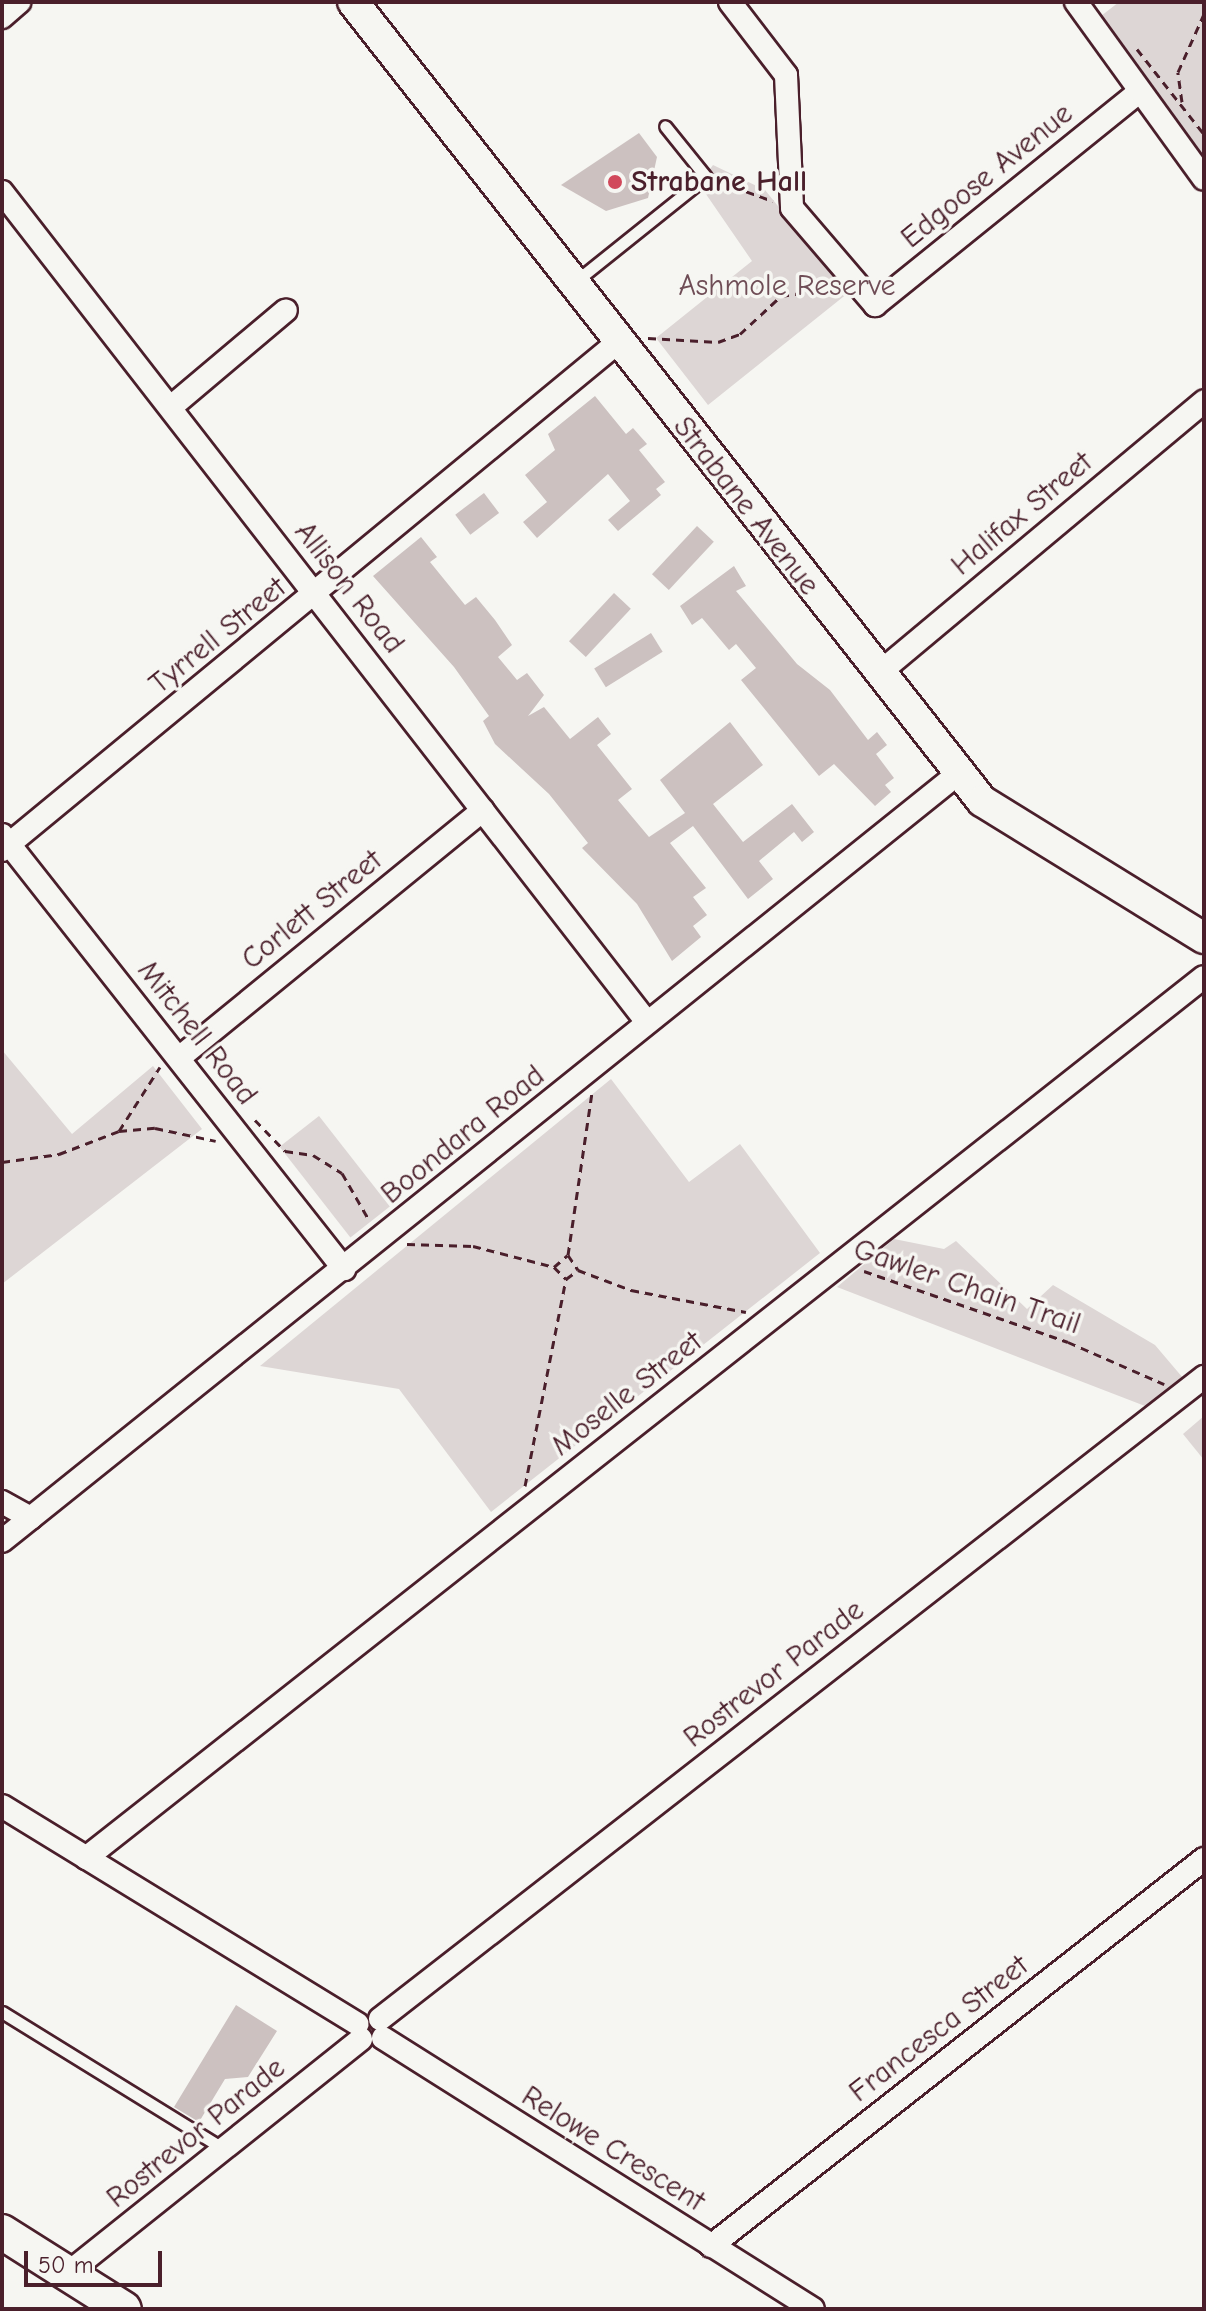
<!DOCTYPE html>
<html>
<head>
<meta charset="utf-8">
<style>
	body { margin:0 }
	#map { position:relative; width:1206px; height:2311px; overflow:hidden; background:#f6f6f2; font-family:"Comic Neue",sans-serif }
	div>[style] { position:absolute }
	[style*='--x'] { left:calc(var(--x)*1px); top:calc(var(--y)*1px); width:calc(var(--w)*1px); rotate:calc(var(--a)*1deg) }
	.green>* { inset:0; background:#ddd6d5; transform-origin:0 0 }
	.building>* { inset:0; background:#ccc1c0; transform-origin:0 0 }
	.path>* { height:3px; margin-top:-1.5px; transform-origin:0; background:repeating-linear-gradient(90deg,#4a1f2b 0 8px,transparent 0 14px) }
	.roads { filter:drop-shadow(2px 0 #4a1f2b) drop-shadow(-2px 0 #4a1f2b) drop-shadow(0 2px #4a1f2b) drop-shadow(0 -2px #4a1f2b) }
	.lane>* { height:11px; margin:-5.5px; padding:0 5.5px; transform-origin:5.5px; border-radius:5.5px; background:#f6f6f2 }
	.street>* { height:22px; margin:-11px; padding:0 11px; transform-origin:11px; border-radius:11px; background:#f6f6f2 }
	.secondary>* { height:30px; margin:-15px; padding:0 15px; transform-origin:15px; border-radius:15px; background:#f6f6f2 }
	.primary>* { height:34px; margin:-17px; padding:0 17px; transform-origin:17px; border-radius:17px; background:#f6f6f2 }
	.dots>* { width:22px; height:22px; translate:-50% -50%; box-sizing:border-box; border:4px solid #f6f6f2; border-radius:50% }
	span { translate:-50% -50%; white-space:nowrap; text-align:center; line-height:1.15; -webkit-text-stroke:7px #f6f6f2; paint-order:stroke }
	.street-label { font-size:30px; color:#4a1f2b }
	.poi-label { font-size:30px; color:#4a1f2b; font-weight:700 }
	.left { translate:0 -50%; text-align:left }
	.park-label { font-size:30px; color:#6f4d56 }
	.frame { position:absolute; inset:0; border:4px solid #4a1f2b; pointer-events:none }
	.scale { position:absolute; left:24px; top:2251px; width:138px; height:36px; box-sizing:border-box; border:4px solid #4a1f2b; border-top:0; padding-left:10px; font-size:24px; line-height:28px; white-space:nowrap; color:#4a1f2b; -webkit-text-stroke:6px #f6f6f2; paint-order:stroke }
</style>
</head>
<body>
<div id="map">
	<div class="green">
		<div style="clip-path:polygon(1119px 2px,1204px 2px,1204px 176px,1092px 23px)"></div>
		<div style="clip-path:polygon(713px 165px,765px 190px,848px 293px,708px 405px,656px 338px,752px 261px,699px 184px)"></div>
		<div style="clip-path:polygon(2px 1050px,72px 1134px,153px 1066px,202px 1129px,2px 1284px)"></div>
		<div style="clip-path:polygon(611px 1079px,689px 1182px,740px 1144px,820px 1253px,491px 1512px,399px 1389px,260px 1366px)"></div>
		<div style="left:319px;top:1116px;width:115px;height:50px;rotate:52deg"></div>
		<div style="clip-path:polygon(894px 1239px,944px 1249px,956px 1241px,1027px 1309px,1053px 1285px,1155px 1345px,1183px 1378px,1145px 1406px,837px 1287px)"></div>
		<div style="clip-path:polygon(1204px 1416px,1204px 1460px,1183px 1434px)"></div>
	</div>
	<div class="building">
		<div style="clip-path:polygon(639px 133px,657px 157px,648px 198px,606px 211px,561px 185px)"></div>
		<div style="clip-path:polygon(595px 396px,626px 434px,633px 428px,647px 444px,639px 450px,665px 482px,656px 489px,661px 495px,618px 531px,608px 520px,630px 501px,608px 474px,537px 538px,523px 522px,547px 502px,525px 475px,555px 450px,548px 434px)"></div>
		<div style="left:484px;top:493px;width:25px;height:36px;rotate:53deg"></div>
		<div style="left:697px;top:526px;width:23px;height:66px;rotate:43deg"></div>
		<div style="clip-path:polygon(421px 537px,437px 557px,430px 562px,465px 605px,476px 597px,495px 620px,512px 645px,498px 657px,517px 680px,527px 673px,544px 695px,528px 716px,544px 707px,570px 739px,598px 717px,611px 734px,597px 745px,632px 789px,618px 800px,649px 837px,685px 813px,660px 780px,730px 722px,763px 765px,713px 804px,743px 842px,792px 804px,814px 832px,802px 842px,794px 832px,759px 861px,773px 879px,748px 899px,693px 826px,670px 843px,706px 888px,693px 897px,707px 915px,693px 926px,701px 937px,672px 961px,637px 904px,582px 848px,588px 843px,549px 794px,495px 744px,483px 721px,489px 716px,454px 667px,373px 576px)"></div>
		<div style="clip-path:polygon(734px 566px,746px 586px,736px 591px,797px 664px,830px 690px,868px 740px,877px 732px,887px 745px,876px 754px,894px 778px,885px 785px,891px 792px,875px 806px,834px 764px,819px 776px,741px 680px,756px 668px,736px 644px,729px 650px,702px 618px,692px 625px,680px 606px)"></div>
		<div style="left:614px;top:593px;width:23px;height:66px;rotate:43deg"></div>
		<div style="left:651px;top:633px;width:22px;height:67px;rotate:58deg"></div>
		<div style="clip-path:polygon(236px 2005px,277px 2031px,248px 2077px,225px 2079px,199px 2122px,174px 2107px)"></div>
	</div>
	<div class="path">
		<div style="--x:1137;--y:49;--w:108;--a:51.8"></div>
		<div style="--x:1182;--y:102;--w:30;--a:-98"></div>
		<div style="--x:1178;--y:72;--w:64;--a:-65.9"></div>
		<div style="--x:720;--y:182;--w:56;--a:19.7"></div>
		<div style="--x:648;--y:338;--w:70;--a:3.3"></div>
		<div style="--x:718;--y:342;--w:23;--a:-20"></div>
		<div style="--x:740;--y:334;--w:56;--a:-42.8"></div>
		<div style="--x:781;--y:296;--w:54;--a:-8.6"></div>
		<div style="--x:255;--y:1120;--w:43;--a:45.9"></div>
		<div style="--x:285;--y:1151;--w:28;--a:8"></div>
		<div style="--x:313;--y:1155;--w:34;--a:32"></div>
		<div style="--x:342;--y:1173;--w:54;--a:60.1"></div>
		<div style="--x:119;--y:1131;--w:76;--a:-57.4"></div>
		<div style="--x:2;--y:1162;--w:58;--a:-8"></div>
		<div style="--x:59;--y:1154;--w:64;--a:-21"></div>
		<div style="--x:119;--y:1131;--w:36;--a:-5"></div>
		<div style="--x:155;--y:1128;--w:62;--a:12"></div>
		<div style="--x:407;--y:1244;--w:66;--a:1.7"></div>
		<div style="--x:473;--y:1246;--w:84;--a:14.5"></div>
		<div style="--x:554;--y:1267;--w:18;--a:-41"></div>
		<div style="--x:568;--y:1255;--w:18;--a:56"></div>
		<div style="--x:578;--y:1270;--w:57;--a:20.7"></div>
		<div style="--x:631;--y:1290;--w:117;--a:10.8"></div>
		<div style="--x:568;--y:1255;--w:164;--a:-81.6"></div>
		<div style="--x:554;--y:1267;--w:17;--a:45"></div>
		<div style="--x:566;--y:1279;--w:14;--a:-36"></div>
		<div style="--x:864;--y:1271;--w:216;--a:19.2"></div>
		<div style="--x:1068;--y:1342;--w:105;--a:23.6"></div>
		<div style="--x:525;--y:1486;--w:211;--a:-78.8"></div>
	</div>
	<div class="roads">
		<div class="lane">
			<div style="--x:576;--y:281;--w:166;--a:-38.7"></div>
			<div style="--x:706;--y:177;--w:65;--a:-128.8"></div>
			<div style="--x:2;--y:2012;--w:261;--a:31.7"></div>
		</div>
		<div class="street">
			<div style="--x:730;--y:2;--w:92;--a:52.5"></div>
			<div style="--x:786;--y:75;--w:133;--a:87.4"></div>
			<div style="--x:792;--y:208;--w:128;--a:49.4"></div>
			<div style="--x:875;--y:305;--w:338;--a:-38.9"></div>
			<div style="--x:1076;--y:2;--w:218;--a:54.1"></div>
			<div style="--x:2;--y:17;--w:23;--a:-41"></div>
			<div style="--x:2;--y:192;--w:1051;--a:52.15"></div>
			<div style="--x:171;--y:407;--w:150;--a:-40.1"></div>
			<div style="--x:878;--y:674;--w:425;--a:-39.9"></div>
			<div style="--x:2;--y:835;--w:553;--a:51.76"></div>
			<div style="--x:2;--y:850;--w:797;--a:-39.5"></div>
			<div style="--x:179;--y:1058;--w:392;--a:-39.2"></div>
			<div style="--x:2;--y:1502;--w:33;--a:29"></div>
			<div style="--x:2;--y:1541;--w:1227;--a:-38.75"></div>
			<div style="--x:2;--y:1806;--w:417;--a:31.5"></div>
			<div style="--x:86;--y:1858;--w:1423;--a:-38.24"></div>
			<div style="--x:380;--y:2019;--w:1045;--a:-37.92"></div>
			<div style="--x:383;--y:2038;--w:508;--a:32.22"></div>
			<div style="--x:711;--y:2246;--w:627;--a:-38.13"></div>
			<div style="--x:68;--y:2273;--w:375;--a:-38.6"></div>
		</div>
		<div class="secondary">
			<div style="--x:353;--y:2;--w:1017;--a:51.79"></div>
			<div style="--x:982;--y:801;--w:261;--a:31.7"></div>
		</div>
		<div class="primary">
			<div style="--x:2;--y:2232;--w:144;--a:32.3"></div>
		</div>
	</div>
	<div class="dots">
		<div style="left:615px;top:182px;background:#d1495b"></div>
	</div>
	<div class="street-label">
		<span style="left:987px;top:176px;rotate:-39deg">Edgoose Avenue</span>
		<span style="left:746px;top:506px;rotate:52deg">Strabane Avenue</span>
		<span style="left:1022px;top:514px;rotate:-40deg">Halifax Street</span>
		<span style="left:349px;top:588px;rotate:52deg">Allison Road</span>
		<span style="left:218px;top:636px;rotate:-39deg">Tyrrell Street</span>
		<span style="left:312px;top:910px;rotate:-39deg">Corlett Street</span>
		<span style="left:197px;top:1033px;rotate:52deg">Mitchell Road</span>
		<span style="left:463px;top:1135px;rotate:-39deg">Boondara Road</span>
		<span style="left:967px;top:1287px;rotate:19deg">Gawler Chain Trail</span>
		<span style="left:627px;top:1394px;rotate:-38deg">Moselle Street</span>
		<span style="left:774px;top:1674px;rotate:-38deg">Rostrevor Parade</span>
		<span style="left:939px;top:2029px;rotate:-38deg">Francesca Street</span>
		<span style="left:196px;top:2133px;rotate:-39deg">Rostrevor Parade</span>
		<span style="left:613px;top:2149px;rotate:32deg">Relowe Crescent</span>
	</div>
	<div class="poi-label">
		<span class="left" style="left:631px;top:182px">Strabane Hall</span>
	</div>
	<div class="park-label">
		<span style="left:787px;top:286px">Ashmole Reserve</span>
	</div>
	<div class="frame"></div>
	<div class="scale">50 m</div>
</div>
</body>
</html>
